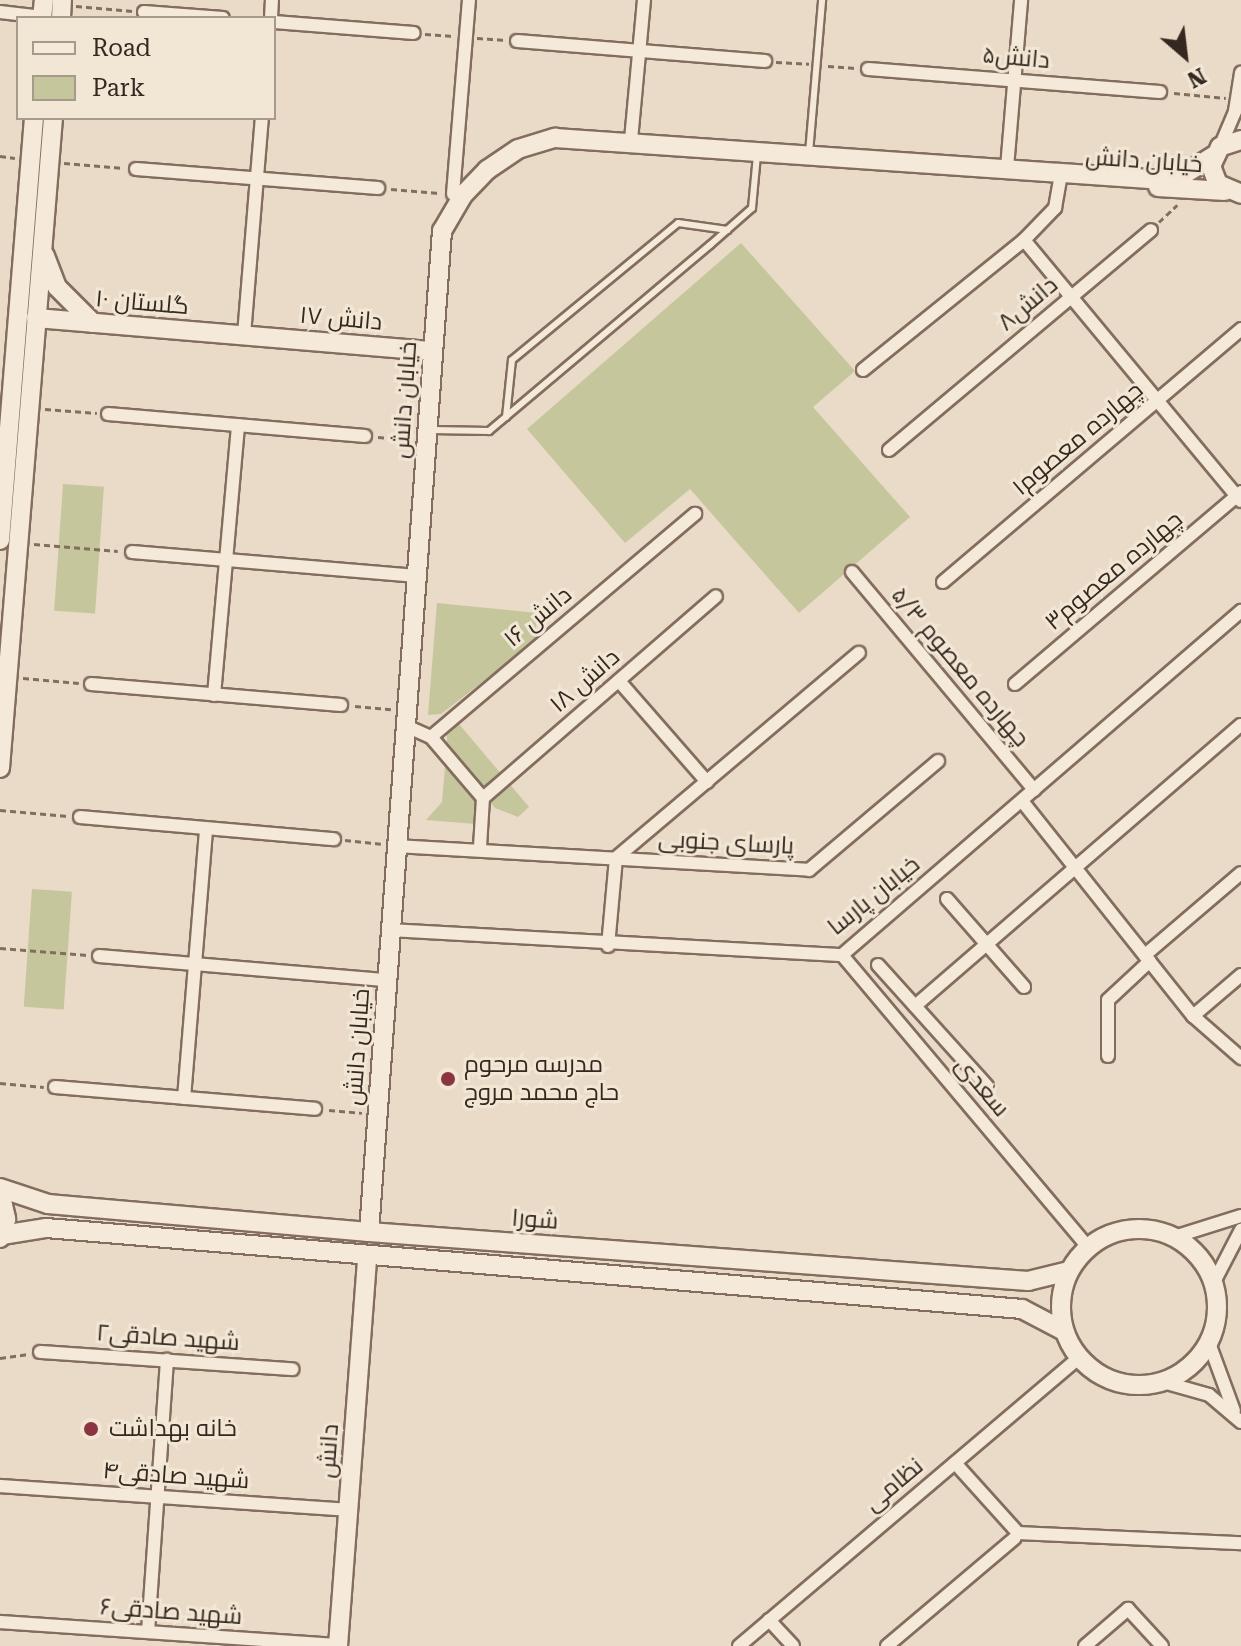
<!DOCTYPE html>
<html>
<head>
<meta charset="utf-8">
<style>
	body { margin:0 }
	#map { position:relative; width:1241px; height:1646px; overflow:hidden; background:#e9dbc7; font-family:"Roboto Serif",Cairo,serif }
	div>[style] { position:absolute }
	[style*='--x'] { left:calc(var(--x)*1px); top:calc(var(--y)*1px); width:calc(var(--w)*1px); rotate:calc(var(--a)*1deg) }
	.green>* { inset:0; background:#c6c69c; transform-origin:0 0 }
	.path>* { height:3px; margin-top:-1.5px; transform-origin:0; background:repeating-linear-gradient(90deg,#836d5e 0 6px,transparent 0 10px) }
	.roads { filter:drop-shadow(2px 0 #836d5e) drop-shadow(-2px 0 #836d5e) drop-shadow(0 2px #836d5e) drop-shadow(0 -2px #836d5e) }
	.lane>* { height:6px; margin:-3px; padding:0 3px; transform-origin:3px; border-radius:3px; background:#f5e9d9 }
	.street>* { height:12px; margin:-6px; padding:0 6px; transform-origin:6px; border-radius:6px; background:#f5e9d9 }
	.secondary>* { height:18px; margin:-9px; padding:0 9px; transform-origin:9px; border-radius:9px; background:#f5e9d9 }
	.secondary>.ring { margin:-9px; padding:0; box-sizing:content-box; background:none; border:18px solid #f5e9d9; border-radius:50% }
	.dots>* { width:22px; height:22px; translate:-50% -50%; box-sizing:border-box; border:4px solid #f2e6d5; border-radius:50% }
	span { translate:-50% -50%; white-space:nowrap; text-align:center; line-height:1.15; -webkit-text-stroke:6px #f2e6d5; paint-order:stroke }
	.street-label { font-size:24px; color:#352820 }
	.poi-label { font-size:24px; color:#352820 }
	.left { translate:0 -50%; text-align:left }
	.legend { position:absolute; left:16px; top:16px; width:260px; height:104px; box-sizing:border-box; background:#f2e6d5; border:2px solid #a69a8d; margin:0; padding:10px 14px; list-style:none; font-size:24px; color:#352820 }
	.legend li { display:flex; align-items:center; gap:16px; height:40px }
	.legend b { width:40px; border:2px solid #a69a8d }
	.north { position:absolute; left:1145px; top:16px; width:80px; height:80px; -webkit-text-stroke:6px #f2e6d5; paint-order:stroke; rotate:152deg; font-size:22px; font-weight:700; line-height:32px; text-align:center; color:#352820 }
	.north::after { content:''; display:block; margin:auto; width:28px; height:36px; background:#352820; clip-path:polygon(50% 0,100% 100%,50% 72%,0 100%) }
</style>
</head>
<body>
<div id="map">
	<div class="green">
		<div style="clip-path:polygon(741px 243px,855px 371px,813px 407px,910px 517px,799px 613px,690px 489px,625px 543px,527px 429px)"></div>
		<div style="left:63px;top:484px;width:41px;height:127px;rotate:4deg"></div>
		<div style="clip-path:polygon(437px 603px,537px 613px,535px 641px,441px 714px,428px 715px)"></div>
		<div style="clip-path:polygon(459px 724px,529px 807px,518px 817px,495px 808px,447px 751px,447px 735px)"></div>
		<div style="clip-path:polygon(445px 767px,476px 800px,475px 824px,426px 820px,442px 802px)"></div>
		<div style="left:32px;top:889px;width:40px;height:118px;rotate:4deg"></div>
	</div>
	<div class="path">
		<div style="--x:76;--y:6;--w:57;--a:5"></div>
		<div style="--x:425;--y:34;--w:29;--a:4"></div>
		<div style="--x:477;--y:38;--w:29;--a:4"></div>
		<div style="--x:776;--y:62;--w:33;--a:3"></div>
		<div style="--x:828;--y:66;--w:28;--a:4"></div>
		<div style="--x:1174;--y:93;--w:52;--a:5.5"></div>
		<div style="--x:0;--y:156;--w:15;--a:8"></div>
		<div style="--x:64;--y:163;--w:60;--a:4.8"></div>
		<div style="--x:391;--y:189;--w:48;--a:4.8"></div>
		<div style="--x:1159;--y:222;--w:25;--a:-43"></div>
		<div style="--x:45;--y:409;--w:52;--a:4.4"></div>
		<div style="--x:378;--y:437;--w:32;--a:5"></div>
		<div style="--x:34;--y:544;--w:84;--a:4.8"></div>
		<div style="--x:23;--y:678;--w:56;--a:5.1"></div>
		<div style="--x:355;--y:706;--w:36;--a:5"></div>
		<div style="--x:0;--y:810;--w:68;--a:5"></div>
		<div style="--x:345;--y:840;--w:36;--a:6"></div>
		<div style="--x:0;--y:948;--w:88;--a:4.5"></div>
		<div style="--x:0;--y:1083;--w:44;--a:5.2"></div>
		<div style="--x:329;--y:1110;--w:33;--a:5"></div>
		<div style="--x:0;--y:1358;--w:29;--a:-8"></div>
	</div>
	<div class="roads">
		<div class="lane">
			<div style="--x:809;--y:153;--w:154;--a:-85.1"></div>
			<div style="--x:506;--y:417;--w:57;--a:-84"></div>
			<div style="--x:512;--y:360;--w:215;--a:-39.5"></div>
			<div style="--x:678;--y:223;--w:50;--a:8"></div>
			<div style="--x:431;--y:430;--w:58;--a:1"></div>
			<div style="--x:489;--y:431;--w:289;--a:-40.1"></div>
			<div style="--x:710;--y:245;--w:56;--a:-41.4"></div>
			<div style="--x:752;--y:208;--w:53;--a:-84.6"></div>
		</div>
		<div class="street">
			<div style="--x:0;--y:12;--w:43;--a:6.6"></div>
			<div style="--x:144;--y:12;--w:79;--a:4.3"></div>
			<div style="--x:271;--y:18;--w:18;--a:-87"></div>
			<div style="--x:274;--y:22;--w:140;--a:4.5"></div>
			<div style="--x:517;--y:41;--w:249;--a:4.6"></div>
			<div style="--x:868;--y:69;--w:293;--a:4.5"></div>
			<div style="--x:631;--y:140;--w:141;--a:-84.7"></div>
			<div style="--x:1220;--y:147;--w:39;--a:-67"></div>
			<div style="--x:1235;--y:111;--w:39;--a:-81"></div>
			<div style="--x:1007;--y:168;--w:169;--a:-85.2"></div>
			<div style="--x:136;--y:169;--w:243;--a:4.5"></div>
			<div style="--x:453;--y:194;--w:195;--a:-85.3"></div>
			<div style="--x:1024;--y:240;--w:339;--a:50.3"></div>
			<div style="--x:244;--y:335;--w:218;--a:-85.3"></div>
			<div style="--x:863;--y:370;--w:207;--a:-38.9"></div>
			<div style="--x:1024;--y:240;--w:45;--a:-45.9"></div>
			<div style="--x:1055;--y:208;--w:35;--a:-80"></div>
			<div style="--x:108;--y:414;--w:258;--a:4.9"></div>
			<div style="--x:889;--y:450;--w:342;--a:-40"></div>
			<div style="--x:132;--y:552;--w:286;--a:4.8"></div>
			<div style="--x:852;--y:572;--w:284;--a:50.1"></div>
			<div style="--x:943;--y:582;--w:391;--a:-40.3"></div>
			<div style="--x:619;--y:681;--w:134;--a:48.9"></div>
			<div style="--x:91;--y:684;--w:251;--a:4.8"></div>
			<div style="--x:1015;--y:684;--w:297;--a:-40.3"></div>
			<div style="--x:214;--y:695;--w:271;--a:-84.9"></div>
			<div style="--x:406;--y:726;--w:27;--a:24"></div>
			<div style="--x:431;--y:737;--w:346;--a:-40.2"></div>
			<div style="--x:431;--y:737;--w:80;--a:49.6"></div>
			<div style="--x:483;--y:798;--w:49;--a:93.5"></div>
			<div style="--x:483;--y:798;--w:308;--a:-40.9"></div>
			<div style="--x:1022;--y:801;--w:275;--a:51.5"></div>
			<div style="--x:1193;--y:1016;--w:64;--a:41.2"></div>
			<div style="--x:80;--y:817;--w:255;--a:5"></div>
			<div style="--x:397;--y:846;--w:413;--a:3.3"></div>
			<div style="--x:809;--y:870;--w:169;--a:-40.2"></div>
			<div style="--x:947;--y:899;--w:117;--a:48.8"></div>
			<div style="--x:391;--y:930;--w:452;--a:3.2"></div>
			<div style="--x:842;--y:955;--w:527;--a:-40.77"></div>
			<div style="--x:608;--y:946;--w:88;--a:-84.8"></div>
			<div style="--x:616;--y:858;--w:318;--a:-40.2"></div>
			<div style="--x:842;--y:955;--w:382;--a:49.9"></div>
			<div style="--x:1145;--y:955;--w:126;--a:-40.5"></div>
			<div style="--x:99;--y:956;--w:289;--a:4.8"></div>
			<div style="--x:878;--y:965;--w:163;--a:48"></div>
			<div style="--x:915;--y:1006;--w:430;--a:-40.8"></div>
			<div style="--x:1193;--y:1016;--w:63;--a:-40.5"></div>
			<div style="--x:1108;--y:1056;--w:56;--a:-90"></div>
			<div style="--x:1108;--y:1000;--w:57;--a:-42.9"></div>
			<div style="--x:55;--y:1087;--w:261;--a:4.8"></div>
			<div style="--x:184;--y:1098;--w:270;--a:-85.3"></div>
			<div style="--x:1174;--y:1237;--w:70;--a:-17.4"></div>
			<div style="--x:1214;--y:1282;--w:59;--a:-62.6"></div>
			<div style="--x:1209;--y:1343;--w:72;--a:69.8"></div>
			<div style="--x:40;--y:1352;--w:253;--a:3.9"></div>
			<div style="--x:1163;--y:1382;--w:48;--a:15.8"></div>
			<div style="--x:1209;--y:1395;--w:42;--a:40.2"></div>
			<div style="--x:955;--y:1463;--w:94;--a:48"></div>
			<div style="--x:1018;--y:1533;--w:223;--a:2.6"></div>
			<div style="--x:0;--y:1486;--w:349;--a:3.9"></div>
			<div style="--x:769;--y:1620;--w:35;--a:47"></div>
			<div style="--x:0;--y:1622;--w:339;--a:3.9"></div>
			<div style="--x:148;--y:1632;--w:273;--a:-86"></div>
			<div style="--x:739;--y:1646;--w:445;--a:-40.3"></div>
			<div style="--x:887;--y:1646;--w:167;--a:-40.2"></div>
			<div style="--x:1085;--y:1646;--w:57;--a:-40.7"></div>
			<div style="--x:1128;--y:1609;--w:50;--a:47.4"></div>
		</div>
		<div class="secondary">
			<div style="--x:42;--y:18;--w:18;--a:-84"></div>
			<div style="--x:61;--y:18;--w:18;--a:-87"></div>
			<div style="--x:1241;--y:140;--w:22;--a:162"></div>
			<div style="--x:1220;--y:147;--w:21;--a:115"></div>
			<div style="--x:1211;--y:166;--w:19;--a:69"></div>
			<div style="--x:1218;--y:184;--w:25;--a:23"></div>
			<div style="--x:1158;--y:187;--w:67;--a:3.4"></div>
			<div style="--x:45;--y:256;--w:33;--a:69"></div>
			<div style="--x:57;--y:287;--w:51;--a:45"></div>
			<div style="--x:36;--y:318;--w:398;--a:4.8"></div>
			<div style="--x:0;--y:540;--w:423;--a:-85.4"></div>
			<div style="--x:0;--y:768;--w:652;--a:-85.34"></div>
			<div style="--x:0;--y:1188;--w:51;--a:18.4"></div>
			<div style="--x:48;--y:1204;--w:322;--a:5"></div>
			<div style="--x:369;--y:1232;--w:661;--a:4.25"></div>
			<div style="--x:1028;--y:1281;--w:42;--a:-13.7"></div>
			<div style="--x:0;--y:1192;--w:28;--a:77"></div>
			<div style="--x:6;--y:1219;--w:20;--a:108"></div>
			<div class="ring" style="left:1061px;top:1229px;width:138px;height:138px"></div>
			<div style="--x:369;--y:1232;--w:1004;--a:-85.83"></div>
			<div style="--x:442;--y:231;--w:42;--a:-59.7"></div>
			<div style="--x:463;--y:195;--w:35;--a:-46"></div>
			<div style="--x:487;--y:170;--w:37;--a:-34"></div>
			<div style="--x:518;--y:149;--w:39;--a:-17"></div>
			<div style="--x:555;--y:138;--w:610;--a:3.95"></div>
			<div style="--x:1164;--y:180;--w:20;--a:-15"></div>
			<div style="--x:1183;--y:175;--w:36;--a:-32"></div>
			<div style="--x:2;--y:1235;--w:45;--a:-9"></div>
			<div style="--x:46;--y:1228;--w:979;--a:4.74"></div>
			<div style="--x:1022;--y:1309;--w:47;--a:27.6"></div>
			<div style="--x:338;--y:1646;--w:388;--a:-85.7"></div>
		</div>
	</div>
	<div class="dots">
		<div style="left:448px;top:1079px;background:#8b3540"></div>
		<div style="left:91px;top:1429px;background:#8b3540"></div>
	</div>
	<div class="street-label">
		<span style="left:1016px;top:58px;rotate:5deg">دانش۵</span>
		<span style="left:1144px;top:161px;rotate:4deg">خیابان دانش</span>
		<span style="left:142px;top:303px;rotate:5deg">گلستان ۱۰</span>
		<span style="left:1028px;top:304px;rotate:-40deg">دانش۸</span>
		<span style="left:341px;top:319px;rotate:5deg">دانش ۱۷</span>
		<span style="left:405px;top:400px;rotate:-86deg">خیابان دانش</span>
		<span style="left:1078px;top:439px;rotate:-40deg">چهارده معصوم۱</span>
		<span style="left:1114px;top:571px;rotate:-40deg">چهارده معصوم۳</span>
		<span style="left:538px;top:617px;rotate:-40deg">دانش ۱۶</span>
		<span style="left:960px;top:667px;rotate:50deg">چهارده معصوم ۵/۳</span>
		<span style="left:585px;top:681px;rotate:-41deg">دانش ۱۸</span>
		<span style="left:726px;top:843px;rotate:3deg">پارسای جنوبی</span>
		<span style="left:874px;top:896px;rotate:-39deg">خیابان پارسا</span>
		<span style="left:358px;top:1047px;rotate:-86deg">خیابان دانش</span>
		<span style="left:982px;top:1087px;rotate:50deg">سعدی</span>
		<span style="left:535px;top:1220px;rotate:4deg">شورا</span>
		<span style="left:168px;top:1338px;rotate:4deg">شهید صادقی۲</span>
		<span style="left:329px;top:1451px;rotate:-86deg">دانش</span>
		<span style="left:176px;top:1476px;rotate:4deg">شهید صادقی۴</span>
		<span style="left:894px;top:1485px;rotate:-40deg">نظامی</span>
		<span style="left:171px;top:1612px;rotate:4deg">شهید صادقی۶</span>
	</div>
	<div class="poi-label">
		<span class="left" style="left:464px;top:1079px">مدرسه مرحوم<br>حاج محمد مروج</span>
		<span class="left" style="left:109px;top:1429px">خانه بهداشت</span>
	</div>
	<ul class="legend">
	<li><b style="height:10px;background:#f5e9d9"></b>Road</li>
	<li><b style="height:22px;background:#c6c69c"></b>Park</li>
	</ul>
	<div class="north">N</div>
</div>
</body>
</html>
